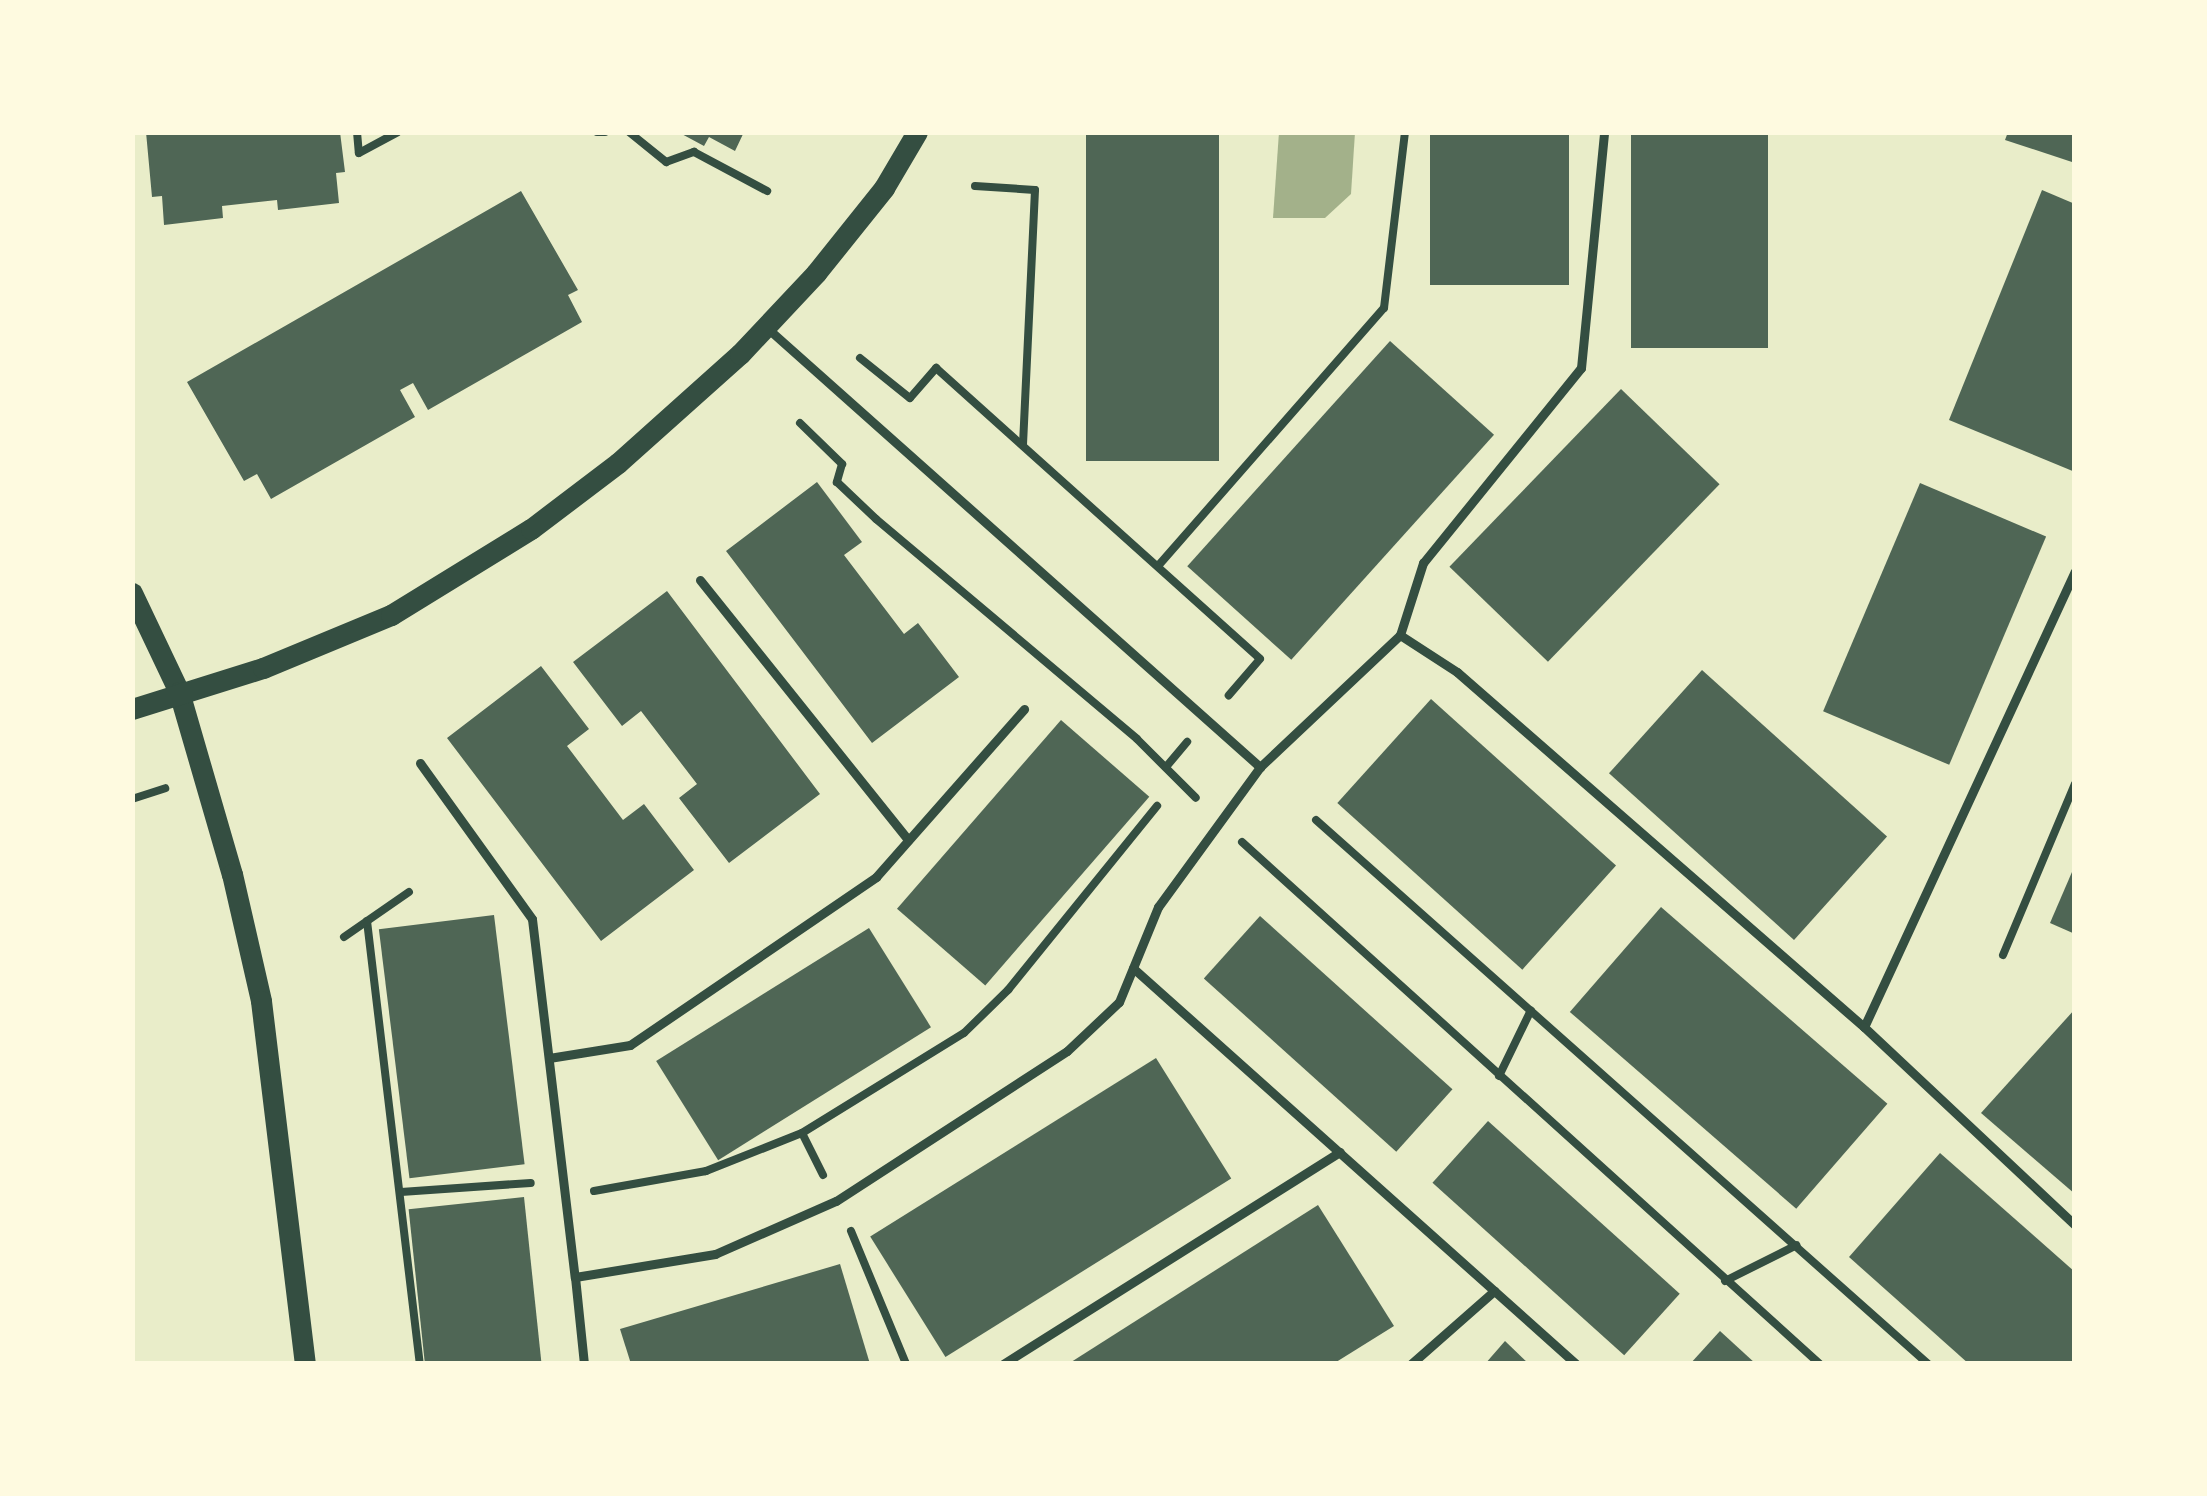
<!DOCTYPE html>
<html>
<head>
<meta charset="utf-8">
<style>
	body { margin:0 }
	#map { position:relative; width:2207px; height:1496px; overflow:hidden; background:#e9edc9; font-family:Merriweather,serif }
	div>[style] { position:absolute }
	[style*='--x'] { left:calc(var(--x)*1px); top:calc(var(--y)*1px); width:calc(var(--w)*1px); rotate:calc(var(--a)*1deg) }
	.water>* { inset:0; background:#a3b18a }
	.building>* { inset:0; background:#4f6655; transform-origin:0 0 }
	.path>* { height:8px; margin:-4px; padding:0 4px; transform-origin:4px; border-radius:4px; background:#344e41 }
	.service>* { height:9px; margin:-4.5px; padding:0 4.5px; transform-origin:4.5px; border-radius:4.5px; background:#344e41 }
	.tertiary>* { height:21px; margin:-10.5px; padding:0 10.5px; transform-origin:10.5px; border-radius:10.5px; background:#344e41 }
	span { translate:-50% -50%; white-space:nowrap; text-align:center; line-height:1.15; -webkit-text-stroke:9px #fefae0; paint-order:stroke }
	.frame { position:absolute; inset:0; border:135px solid #fefae0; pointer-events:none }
</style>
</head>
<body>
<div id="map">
	<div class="water">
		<div style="clip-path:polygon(1279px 132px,1355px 132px,1351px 194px,1325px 218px,1273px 218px)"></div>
	</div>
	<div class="building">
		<div style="clip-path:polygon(146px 132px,340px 132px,345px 172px,336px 173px,339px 203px,278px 210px,277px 200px,222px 206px,223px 218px,164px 225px,162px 196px,152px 197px)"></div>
		<div style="clip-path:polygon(678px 132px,744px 132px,735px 151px,709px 137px,704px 146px)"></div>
		<div style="left:1086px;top:132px;width:133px;height:329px"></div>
		<div style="left:1430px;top:132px;width:139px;height:153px"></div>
		<div style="left:1631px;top:132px;width:137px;height:216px"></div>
		<div style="clip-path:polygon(2008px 132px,2075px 132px,2075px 163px,2005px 140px)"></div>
		<div style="clip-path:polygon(2042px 190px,2075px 204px,2075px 472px,1949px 420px)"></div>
		<div style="clip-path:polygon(521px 191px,578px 290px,568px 295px,582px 322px,428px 410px,413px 383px,400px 390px,415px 417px,271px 499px,257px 474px,244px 481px,187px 382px)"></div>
		<div style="left:1390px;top:341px;width:140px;height:303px;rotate:42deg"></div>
		<div style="left:1621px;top:389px;width:137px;height:247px;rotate:44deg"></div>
		<div style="clip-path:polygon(817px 482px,862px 542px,844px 555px,904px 634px,918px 623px,959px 677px,872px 743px,726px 551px)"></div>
		<div style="left:1920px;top:483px;width:137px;height:248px;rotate:23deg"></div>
		<div style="clip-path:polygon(667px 591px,820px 794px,729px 863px,679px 798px,697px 784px,641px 711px,622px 726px,573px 662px)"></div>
		<div style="clip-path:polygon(541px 666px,589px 729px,567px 746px,623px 820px,644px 804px,694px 870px,601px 941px,447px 738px)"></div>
		<div style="left:1702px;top:670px;width:249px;height:139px;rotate:42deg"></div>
		<div style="left:1431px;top:699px;width:249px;height:140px;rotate:42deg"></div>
		<div style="left:1061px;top:720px;width:117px;height:250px;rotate:41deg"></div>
		<div style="clip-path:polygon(2075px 865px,2075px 934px,2050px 923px)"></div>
		<div style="left:1661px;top:907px;width:300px;height:139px;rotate:41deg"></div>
		<div style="left:494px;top:915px;width:251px;height:116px;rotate:83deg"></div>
		<div style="left:1260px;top:916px;width:259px;height:84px;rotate:42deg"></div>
		<div style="left:869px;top:928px;width:117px;height:251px;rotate:58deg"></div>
		<div style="clip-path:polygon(2075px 1009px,2075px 1194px,1981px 1113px)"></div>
		<div style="left:1156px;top:1058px;width:142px;height:337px;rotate:58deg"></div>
		<div style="left:1488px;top:1121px;width:258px;height:83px;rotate:42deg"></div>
		<div style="clip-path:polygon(1940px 1153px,2075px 1272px,2075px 1364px,1969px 1364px,1849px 1257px)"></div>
		<div style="left:524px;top:1197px;width:168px;height:116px;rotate:84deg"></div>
		<div style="clip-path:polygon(1318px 1205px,1394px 1326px,1333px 1364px,1068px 1364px)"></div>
		<div style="clip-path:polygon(840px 1264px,870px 1364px,631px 1364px,620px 1329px)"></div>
		<div style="clip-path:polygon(1720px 1331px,1756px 1364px,1690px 1364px)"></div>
		<div style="clip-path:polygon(1505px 1341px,1529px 1364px,1485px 1364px)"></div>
	</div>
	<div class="path">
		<div style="--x:357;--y:132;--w:21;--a:85"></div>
		<div style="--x:359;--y:153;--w:44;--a:-28.3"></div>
		<div style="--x:597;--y:132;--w:8;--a:0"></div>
		<div style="--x:629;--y:132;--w:48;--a:39"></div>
		<div style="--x:666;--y:162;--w:30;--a:-20"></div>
		<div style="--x:694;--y:152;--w:83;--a:28.1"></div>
		<div style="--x:975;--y:186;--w:60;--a:3.8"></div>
		<div style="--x:1035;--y:190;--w:255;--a:92.7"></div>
		<div style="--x:860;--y:358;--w:64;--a:38.7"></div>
		<div style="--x:910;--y:398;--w:40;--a:-49"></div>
		<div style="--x:936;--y:368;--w:435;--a:41.9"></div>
		<div style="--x:1260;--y:659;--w:48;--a:130.7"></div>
		<div style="--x:800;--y:423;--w:59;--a:44.3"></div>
		<div style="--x:842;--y:464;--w:19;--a:106"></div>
		<div style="--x:837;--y:482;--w:54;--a:43.5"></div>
		<div style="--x:876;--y:519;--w:341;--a:40.1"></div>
		<div style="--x:1137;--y:739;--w:83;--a:45"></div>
		<div style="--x:1158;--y:566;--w:343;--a:-48.8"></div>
		<div style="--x:1384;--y:308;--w:177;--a:-83.2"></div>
		<div style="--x:1166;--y:767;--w:33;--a:-50"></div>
		<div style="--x:132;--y:799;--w:35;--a:-18"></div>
		<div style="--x:1316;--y:820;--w:819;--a:41.63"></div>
		<div style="--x:1242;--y:842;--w:779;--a:42.09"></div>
		<div style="--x:367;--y:921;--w:446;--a:83.2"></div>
		<div style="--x:344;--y:937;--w:79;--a:-34.7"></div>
		<div style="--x:2003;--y:955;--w:186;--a:-67.2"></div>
		<div style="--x:1499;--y:1076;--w:73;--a:-64.1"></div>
		<div style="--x:802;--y:1133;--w:47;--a:63.4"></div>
		<div style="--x:594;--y:1191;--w:114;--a:-10.1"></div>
		<div style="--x:706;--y:1171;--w:103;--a:-21.6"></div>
		<div style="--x:802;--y:1133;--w:190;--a:-31.7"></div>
		<div style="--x:964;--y:1033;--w:62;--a:-44.3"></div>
		<div style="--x:1008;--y:990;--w:237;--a:-51"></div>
		<div style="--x:401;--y:1192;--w:130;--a:-4"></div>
		<div style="--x:851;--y:1231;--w:144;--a:67.5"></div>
		<div style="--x:1725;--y:1281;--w:80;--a:-26.6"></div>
	</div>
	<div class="service">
		<div style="--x:766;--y:327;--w:662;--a:41.69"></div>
		<div style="--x:1260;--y:767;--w:192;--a:-43.3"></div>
		<div style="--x:1400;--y:635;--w:76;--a:-72.3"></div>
		<div style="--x:1423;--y:563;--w:251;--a:-51"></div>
		<div style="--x:1581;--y:368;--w:237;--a:-84.4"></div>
		<div style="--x:700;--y:580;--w:333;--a:51.3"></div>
		<div style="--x:1400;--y:635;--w:68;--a:33"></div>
		<div style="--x:1457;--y:672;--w:540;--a:41.1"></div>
		<div style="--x:1864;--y:1027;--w:502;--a:-65.17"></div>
		<div style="--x:420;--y:763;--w:192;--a:54.3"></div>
		<div style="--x:532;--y:919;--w:361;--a:83.2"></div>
		<div style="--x:1133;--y:968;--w:594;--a:41.79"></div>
		<div style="--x:1864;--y:1027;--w:289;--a:43.2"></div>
		<div style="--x:549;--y:1058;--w:82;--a:-9.1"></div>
		<div style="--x:630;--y:1045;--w:298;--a:-34.3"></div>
		<div style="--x:876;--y:877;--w:224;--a:-48.6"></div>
		<div style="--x:584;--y:1364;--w:87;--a:-95.9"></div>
		<div style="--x:575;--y:1277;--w:142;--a:-9.3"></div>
		<div style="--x:715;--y:1254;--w:132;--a:-23.7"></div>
		<div style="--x:836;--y:1201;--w:275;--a:-33"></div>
		<div style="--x:1067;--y:1051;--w:71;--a:-43.3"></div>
		<div style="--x:1119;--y:1002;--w:103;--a:-67.7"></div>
		<div style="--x:1158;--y:907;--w:173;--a:-53.9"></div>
		<div style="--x:1003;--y:1364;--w:398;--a:-32.2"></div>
		<div style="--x:1411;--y:1364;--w:111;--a:-41.3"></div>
	</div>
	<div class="tertiary">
		<div style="--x:132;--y:593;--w:110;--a:64.6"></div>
		<div style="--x:179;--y:692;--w:190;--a:73.8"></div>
		<div style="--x:232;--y:874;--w:130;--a:77.1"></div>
		<div style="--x:261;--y:1001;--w:366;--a:83.1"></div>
		<div style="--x:132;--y:709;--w:137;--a:-17.4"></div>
		<div style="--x:263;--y:668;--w:139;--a:-22.5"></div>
		<div style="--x:391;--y:615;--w:164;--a:-31.6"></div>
		<div style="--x:531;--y:529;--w:109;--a:-37.2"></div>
		<div style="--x:618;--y:463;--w:164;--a:-41.8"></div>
		<div style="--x:740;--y:354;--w:111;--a:-46.8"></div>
		<div style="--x:816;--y:273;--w:109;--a:-51.3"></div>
		<div style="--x:884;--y:188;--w:65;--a:-59.5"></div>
	</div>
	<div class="frame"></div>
</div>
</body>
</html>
